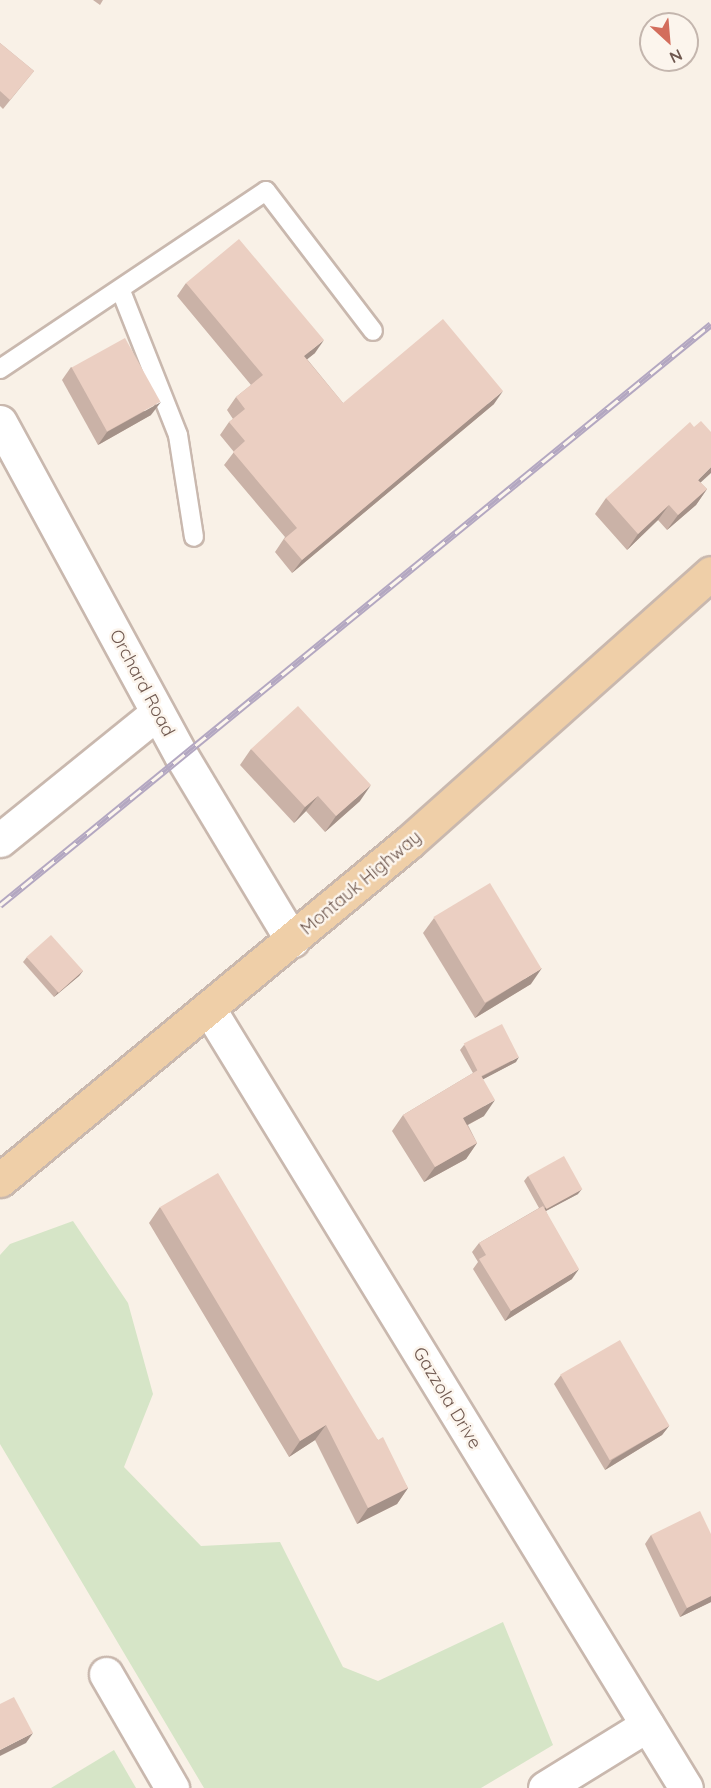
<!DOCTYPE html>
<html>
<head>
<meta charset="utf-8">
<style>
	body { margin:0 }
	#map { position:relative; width:711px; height:1788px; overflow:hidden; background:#f9f1e7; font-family:Quicksand,sans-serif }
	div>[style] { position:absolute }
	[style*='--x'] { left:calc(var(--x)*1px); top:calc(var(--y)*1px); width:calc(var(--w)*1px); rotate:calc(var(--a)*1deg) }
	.green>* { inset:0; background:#d6e5c7 }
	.roads { filter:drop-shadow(2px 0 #c9b8ae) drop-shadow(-2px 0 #c9b8ae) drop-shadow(0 2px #c9b8ae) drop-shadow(0 -2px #c9b8ae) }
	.service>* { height:18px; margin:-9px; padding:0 9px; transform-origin:9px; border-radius:9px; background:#fff }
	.minor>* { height:33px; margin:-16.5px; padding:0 16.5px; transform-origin:16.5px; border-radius:16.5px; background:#fff }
	.tertiary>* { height:33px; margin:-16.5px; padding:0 16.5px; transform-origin:16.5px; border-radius:16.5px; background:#fff }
	.primary>* { height:33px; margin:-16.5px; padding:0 16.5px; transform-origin:16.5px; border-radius:16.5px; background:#efcfa8 }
	.rail>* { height:7px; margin-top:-3.5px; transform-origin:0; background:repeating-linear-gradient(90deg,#fcf5ed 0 14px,#b3a7c1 0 28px); box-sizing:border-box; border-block:2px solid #b3a7c1 }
	.wall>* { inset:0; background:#cab2a7 }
	.shaded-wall>* { inset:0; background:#a49188 }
	.building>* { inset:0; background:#ebcfc2; transform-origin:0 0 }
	span { translate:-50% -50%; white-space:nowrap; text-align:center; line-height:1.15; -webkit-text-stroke:5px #fcf5ed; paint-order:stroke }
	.street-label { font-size:18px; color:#6f584f }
	.north { position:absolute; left:639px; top:12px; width:60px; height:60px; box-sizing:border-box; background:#fcf5ed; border:2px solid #c4b6ae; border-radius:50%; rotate:154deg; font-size:16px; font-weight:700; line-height:24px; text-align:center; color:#6f584f }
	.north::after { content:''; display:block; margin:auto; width:21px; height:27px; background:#d36d5c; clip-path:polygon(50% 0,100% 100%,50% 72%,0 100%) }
</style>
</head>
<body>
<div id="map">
	<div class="green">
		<div style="clip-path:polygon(73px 1221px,128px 1303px,153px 1394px,124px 1467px,201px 1546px,280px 1542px,343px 1667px,378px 1681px,503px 1622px,553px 1745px,481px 1788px,204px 1788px,0 1444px,0 1255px,10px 1244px)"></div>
		<div style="clip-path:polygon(114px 1750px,136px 1788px,51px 1788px)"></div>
	</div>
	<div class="roads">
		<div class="service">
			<div style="--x:121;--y:291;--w:155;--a:68.4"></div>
			<div style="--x:178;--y:435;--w:103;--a:81.1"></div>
			<div style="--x:0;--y:369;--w:320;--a:-33.8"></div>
			<div style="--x:266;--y:191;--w:176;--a:52.6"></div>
		</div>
		<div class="minor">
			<div style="--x:0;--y:422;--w:381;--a:61.5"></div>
			<div style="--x:182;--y:757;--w:214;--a:59"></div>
			<div style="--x:0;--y:840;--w:202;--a:-39"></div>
			<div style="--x:106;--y:1674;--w:132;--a:59.9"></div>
			<div style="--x:545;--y:1788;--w:120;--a:-31.7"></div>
		</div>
		<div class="tertiary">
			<div style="--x:209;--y:1009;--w:913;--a:58.52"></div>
		</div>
		<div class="primary">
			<div style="--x:0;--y:1180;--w:531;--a:-39.57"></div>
			<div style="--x:409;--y:842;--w:404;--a:-41.7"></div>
		</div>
	</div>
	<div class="rail">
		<div style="--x:0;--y:905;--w:918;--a:-39.25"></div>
	</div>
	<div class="wall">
		<div style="clip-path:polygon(93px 0,103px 0,100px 5px)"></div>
		<div style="clip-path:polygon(0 43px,34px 71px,3px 109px,0 106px)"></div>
		<div style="clip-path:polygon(186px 283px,315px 353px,307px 359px,343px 403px,494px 404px,292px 573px,275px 552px,285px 537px,224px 465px,234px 452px,220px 435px,229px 422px,233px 419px,227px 410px,236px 397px,251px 385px,177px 296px)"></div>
		<div style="clip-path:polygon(71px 367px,151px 415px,98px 445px,62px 380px)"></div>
		<div style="clip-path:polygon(701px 483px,707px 489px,696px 505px,667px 530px,658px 520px,627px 550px,595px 514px,606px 498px)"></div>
		<div style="clip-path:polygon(251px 749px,360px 801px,325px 832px,306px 811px,294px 823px,240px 765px)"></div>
		<div style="clip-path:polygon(434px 918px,531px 984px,475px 1018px,423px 933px)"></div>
		<div style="clip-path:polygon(27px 957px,83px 971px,79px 976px,54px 997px,23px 962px)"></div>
		<div style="clip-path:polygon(464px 1045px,516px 1062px,483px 1079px,484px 1116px,468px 1125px,477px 1143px,466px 1159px,424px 1182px,392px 1131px,403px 1115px,473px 1073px,460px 1050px)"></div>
		<div style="clip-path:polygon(528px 1176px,578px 1194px,546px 1211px,572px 1279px,505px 1321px,473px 1269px,478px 1262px,472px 1252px,479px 1243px,539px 1208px,524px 1181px)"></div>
		<div style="clip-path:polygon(160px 1207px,378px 1440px,408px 1488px,397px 1504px,357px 1524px,315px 1440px,289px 1457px,149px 1223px)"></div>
		<div style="clip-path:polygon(561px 1375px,669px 1426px,662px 1435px,605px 1470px,554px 1384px)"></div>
		<div style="clip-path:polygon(711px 1534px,711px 1602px,680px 1617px,645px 1544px,651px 1535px)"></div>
	</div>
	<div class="shaded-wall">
		<div style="clip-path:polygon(324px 340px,315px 353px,295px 369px,304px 356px)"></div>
		<div style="clip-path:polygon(503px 391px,494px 404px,292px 573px,302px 560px)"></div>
		<div style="clip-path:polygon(161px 402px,151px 415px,98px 445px,107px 432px)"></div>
		<div style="clip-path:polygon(711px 467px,711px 473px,687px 495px,698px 480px)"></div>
		<div style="clip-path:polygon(707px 489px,696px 505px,667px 530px,678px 515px)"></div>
		<div style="clip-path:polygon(669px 505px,658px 520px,627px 550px,638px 534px)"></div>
		<div style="clip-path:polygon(371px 785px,360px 801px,325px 832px,336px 816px)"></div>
		<div style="clip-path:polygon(318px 796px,306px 811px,294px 823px,305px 807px)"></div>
		<div style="clip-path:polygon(542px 968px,531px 984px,475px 1018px,486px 1003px)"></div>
		<div style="clip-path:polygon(83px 971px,79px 976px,54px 997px,58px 992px)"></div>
		<div style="clip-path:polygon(519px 1057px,516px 1062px,478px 1082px,481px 1077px)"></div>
		<div style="clip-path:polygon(495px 1100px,484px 1116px,452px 1133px,463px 1118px)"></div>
		<div style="clip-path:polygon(477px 1143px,466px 1159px,424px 1182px,435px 1167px)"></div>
		<div style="clip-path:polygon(582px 1189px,578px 1194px,542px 1213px,545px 1208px)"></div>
		<div style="clip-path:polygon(579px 1269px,572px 1279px,505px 1321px,511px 1311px)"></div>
		<div style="clip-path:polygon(326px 1425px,315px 1440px,289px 1457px,300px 1441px)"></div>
		<div style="clip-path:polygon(669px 1426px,662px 1435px,605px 1470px,612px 1460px)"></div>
		<div style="clip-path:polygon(408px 1488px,397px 1504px,357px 1524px,368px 1508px)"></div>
		<div style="clip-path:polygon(711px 1596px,711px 1602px,680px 1617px,687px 1608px)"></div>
		<div style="clip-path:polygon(33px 1733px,26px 1743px,0 1756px,0 1750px)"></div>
	</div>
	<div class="building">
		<div style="clip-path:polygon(0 43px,34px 71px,10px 100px,0 91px)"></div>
		<div style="clip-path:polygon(239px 239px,324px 340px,304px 356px,343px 403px,443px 319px,503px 391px,302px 560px,284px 539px,297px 528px,233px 452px,245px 441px,229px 422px,245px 409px,236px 397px,263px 375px,186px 283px)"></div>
		<div style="left:125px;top:338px;width:73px;height:61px;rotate:61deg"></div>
		<div style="clip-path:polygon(701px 421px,711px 432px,711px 467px,698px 480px,707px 489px,678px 515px,669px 505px,638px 534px,606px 498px,690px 422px,694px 427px)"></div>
		<div style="clip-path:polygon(298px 706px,371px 785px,336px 816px,318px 796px,305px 807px,251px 749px)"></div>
		<div style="left:490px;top:883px;width:100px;height:66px;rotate:59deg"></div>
		<div style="left:51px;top:935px;width:48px;height:33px;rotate:48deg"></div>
		<div style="left:502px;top:1024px;width:37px;height:43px;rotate:63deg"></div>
		<div style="clip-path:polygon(478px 1070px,495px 1100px,463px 1118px,477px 1143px,435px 1167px,403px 1115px)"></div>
		<div style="left:564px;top:1156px;width:38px;height:41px;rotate:61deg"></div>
		<div style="clip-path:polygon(218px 1173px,378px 1440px,383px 1437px,408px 1488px,368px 1508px,326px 1425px,300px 1441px,160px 1207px)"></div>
		<div style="clip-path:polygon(543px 1206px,579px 1269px,511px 1311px,479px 1259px,486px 1255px,479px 1243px)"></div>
		<div style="left:620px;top:1340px;width:99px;height:69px;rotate:60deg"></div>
		<div style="clip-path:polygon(700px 1511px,711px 1534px,711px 1596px,687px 1608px,651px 1535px)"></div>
		<div style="clip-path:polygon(14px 1697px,33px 1733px,0 1750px,0 1704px)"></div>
	</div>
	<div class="street-label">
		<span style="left:142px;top:683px;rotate:62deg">Orchard Road</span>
		<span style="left:361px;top:883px;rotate:-40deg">Montauk Highway</span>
		<span style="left:447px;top:1398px;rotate:59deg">Gazzola Drive</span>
	</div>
	<div class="north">N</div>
</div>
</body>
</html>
